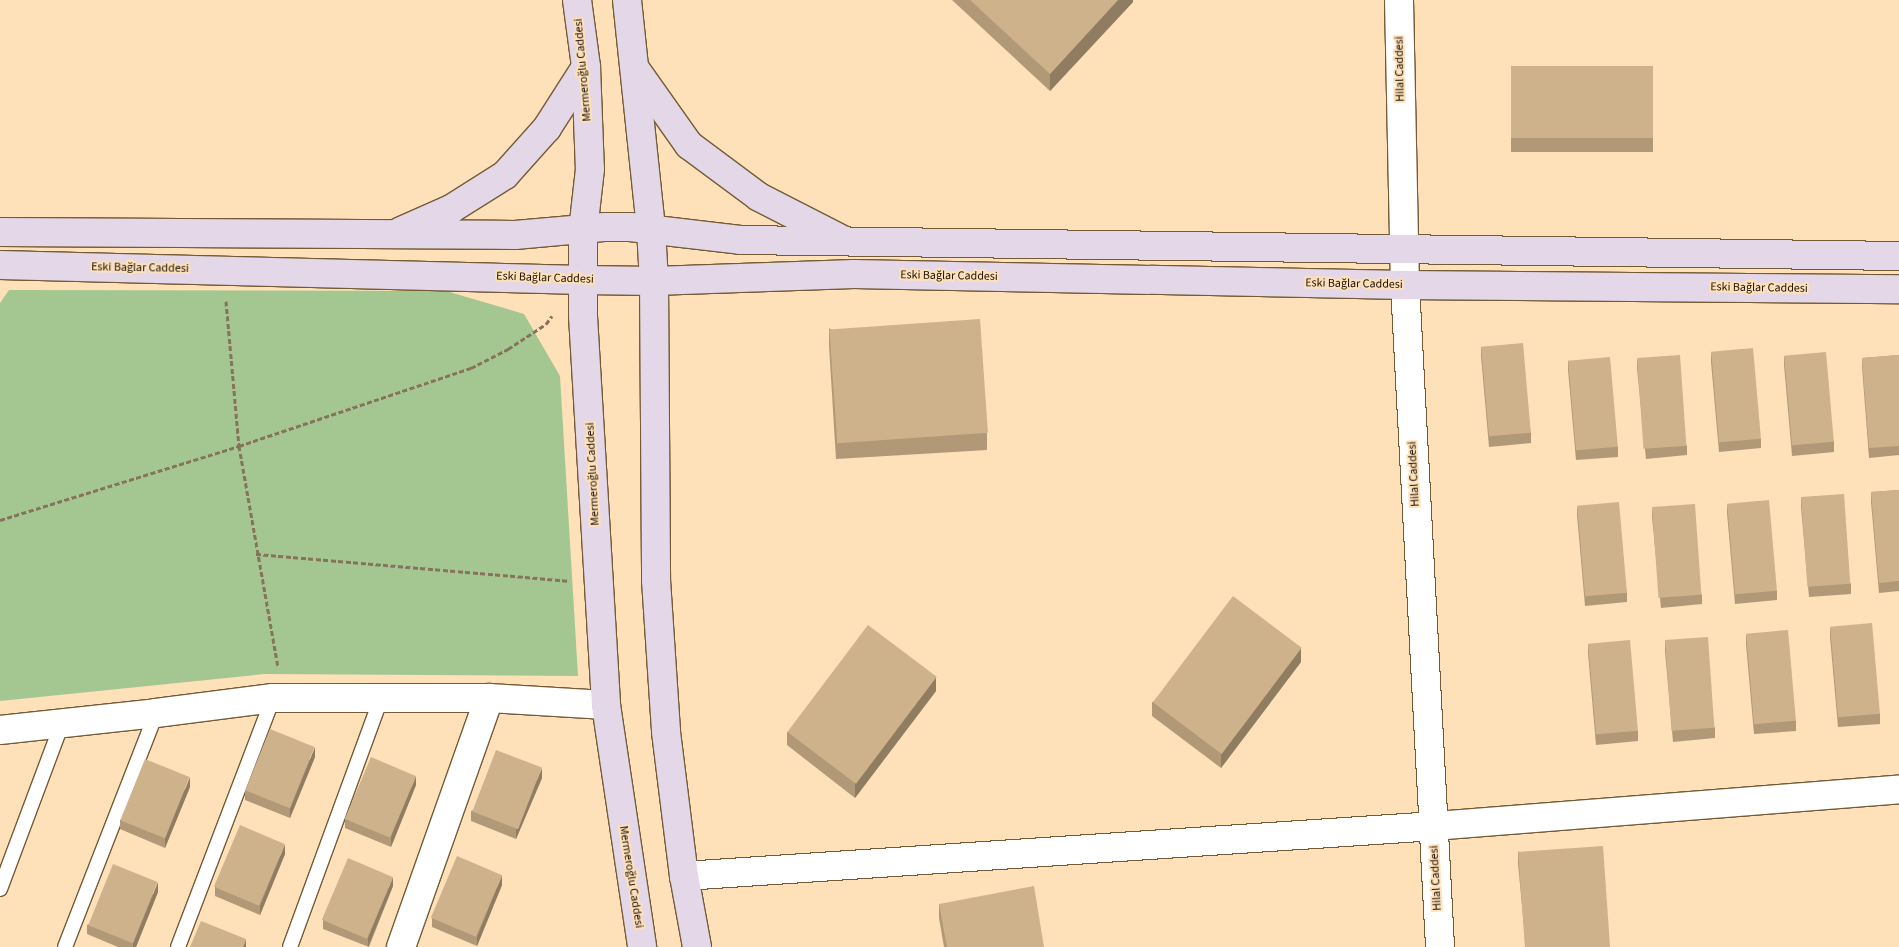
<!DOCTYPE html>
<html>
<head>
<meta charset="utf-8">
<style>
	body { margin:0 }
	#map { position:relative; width:1899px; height:947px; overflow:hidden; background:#fee0b9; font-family:"Source Sans 3",sans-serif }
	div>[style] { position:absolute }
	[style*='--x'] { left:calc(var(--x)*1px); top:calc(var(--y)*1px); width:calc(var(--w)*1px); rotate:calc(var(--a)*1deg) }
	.green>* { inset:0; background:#a4c791 }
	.path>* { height:3px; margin-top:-1.5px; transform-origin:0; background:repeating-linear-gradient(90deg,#86735a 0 5px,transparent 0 7.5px) }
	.roads { filter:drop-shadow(1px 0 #745b37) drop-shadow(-1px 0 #745b37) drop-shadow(0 1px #745b37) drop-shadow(0 -1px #745b37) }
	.lane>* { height:14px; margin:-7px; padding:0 7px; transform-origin:7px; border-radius:7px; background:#fff }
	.street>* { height:28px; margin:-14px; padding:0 14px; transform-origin:14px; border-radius:14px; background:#fff }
	.secondary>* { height:28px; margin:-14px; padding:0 14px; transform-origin:14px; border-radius:14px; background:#e3d7e8 }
	.wall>* { inset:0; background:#b19978; transform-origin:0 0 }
	.shaded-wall>* { inset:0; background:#907d61 }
	.building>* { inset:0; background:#ceb28b; transform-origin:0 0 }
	span { translate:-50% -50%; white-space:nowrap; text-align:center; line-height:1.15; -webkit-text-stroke:4px #fee0b9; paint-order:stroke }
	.street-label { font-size:12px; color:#190f03 }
</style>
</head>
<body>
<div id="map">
	<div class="green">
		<div style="clip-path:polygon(9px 290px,446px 291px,524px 314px,560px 376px,578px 676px,265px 674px,0 701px,0 303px)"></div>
	</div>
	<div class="path">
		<div style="--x:226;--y:301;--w:146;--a:84.9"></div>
		<div style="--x:239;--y:446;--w:225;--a:80"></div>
		<div style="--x:0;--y:520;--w:250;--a:-17.2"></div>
		<div style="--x:239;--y:446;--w:245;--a:-18.6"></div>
		<div style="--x:471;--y:368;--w:42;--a:-27.2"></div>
		<div style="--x:508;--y:349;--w:45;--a:-33.3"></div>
		<div style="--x:546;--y:324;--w:10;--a:-53"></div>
		<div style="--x:256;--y:554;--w:315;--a:4.9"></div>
	</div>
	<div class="roads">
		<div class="lane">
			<div style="--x:0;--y:889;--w:177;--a:-69.5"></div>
			<div style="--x:65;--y:947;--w:251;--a:-68.7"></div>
			<div style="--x:178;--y:947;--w:267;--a:-69.1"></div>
			<div style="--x:290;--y:947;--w:265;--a:-69.9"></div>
		</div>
		<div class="street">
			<div style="--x:1399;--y:0;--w:285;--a:88.8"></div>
			<div style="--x:1405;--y:285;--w:663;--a:86.97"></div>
			<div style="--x:0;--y:730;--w:157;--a:-6.2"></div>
			<div style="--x:156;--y:713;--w:118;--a:-7.3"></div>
			<div style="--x:273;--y:698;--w:216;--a:0"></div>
			<div style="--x:489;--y:698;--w:117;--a:3.4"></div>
			<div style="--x:684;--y:876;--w:752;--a:-3.81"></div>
			<div style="--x:1434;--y:826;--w:466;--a:-4.5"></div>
			<div style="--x:401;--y:947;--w:264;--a:-70.5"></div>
		</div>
		<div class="secondary">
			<div style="--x:577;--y:0;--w:68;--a:82.3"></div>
			<div style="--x:586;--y:67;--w:102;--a:87.8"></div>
			<div style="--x:590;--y:169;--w:61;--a:96.5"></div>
			<div style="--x:583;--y:230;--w:86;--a:90"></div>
			<div style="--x:583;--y:316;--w:390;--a:86.6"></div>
			<div style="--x:606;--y:705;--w:245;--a:81.5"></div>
			<div style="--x:627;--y:0;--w:231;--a:84"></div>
			<div style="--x:651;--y:230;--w:51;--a:86.6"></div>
			<div style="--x:654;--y:281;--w:299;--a:89.6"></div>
			<div style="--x:656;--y:580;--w:152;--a:86.2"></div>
			<div style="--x:666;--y:732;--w:145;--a:82.9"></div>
			<div style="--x:684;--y:876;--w:72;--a:79.6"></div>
			<div style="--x:636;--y:70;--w:92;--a:54.8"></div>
			<div style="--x:689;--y:145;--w:87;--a:36.6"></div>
			<div style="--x:759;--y:197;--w:90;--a:27.1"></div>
			<div style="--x:401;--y:231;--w:55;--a:-23.7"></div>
			<div style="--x:451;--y:209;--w:64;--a:-32.2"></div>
			<div style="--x:505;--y:175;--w:63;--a:-48.2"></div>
			<div style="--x:547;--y:128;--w:72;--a:-57.4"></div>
			<div style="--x:0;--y:232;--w:515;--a:0.33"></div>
			<div style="--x:515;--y:235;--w:89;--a:-5.1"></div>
			<div style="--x:604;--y:227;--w:26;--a:0"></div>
			<div style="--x:630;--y:227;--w:111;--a:6.7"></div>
			<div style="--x:740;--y:240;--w:1159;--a:0.79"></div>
			<div style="--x:0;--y:265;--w:583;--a:1.47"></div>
			<div style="--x:583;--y:280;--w:71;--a:0.8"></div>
			<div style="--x:654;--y:281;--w:200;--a:-2"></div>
			<div style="--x:854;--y:274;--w:551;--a:1.14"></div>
			<div style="--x:1405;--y:285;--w:494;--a:0.5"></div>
		</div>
	</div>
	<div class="wall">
		<div style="clip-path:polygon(952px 0,1133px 0,1133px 2px,1050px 91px)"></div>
		<div style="left:1511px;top:66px;width:142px;height:86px"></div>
		<div style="clip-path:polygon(829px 328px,987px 433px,987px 450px,836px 459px,829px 346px)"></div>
		<div style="clip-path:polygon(1481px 347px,1531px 433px,1531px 443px,1489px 447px,1481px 356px)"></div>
		<div style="clip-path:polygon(1711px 352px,1761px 439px,1761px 448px,1719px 452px,1711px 362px)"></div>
		<div style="clip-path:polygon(1899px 355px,1899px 455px,1869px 458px,1862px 367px,1862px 358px)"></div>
		<div style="clip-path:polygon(1784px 356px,1834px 442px,1834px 452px,1792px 456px,1784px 365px)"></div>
		<div style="clip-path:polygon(1637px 359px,1687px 446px,1687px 455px,1646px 459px,1637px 368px)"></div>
		<div style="clip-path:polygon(1568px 360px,1618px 447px,1618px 457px,1576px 460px,1568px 370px)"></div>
		<div style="clip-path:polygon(1899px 490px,1899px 591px,1879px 593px,1871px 502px,1871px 492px)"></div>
		<div style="clip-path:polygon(1801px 497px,1851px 584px,1851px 594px,1809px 597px,1801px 507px)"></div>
		<div style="clip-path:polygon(1727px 504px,1777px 591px,1777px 600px,1735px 604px,1727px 513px)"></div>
		<div style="clip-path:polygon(1577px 506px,1627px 593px,1627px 602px,1585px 606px,1577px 515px)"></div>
		<div style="clip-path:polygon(1652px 508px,1702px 595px,1702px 604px,1661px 608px,1652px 517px)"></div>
		<div style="clip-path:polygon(1830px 627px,1880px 714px,1880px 724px,1838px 727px,1830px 637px)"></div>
		<div style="clip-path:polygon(1746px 634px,1796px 721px,1796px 731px,1754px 734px,1746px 644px)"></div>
		<div style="clip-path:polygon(1665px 641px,1715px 728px,1715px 738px,1673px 742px,1665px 651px)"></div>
		<div style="clip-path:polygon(1588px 644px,1638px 731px,1638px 741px,1596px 745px,1588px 653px)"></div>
		<div style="clip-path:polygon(1301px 662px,1221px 768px,1152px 716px,1152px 702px)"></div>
		<div style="clip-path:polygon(936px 691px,855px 798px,787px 745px,787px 732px)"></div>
		<div style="clip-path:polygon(315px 757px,290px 818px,245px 800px,245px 790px)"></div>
		<div style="clip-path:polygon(542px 778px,516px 839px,471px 821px,471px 811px)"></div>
		<div style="clip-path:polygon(416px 785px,391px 847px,345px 828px,345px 819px)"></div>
		<div style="clip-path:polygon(190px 787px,165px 848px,120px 829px,120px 820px)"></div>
		<div style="clip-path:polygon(1518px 851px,1610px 947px,1526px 947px,1518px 864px)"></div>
		<div style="clip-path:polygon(285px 854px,260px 915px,215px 896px,215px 887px)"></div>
		<div style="clip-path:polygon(502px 885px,477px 946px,432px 927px,432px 918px)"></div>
		<div style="clip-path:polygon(393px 886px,369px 947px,323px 929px,323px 920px)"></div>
		<div style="clip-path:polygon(158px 892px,136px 947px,118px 947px,87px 934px,87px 925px)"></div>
		<div style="clip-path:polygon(939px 904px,1044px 947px,944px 947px,939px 918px)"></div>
	</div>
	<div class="shaded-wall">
		<div style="clip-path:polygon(1118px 0,1133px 0,1133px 2px,1050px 91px,1050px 74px)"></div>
		<div style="clip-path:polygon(1301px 648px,1301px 662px,1221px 768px,1221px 754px)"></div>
		<div style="clip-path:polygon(936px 677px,936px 691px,855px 798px,855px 784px)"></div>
		<div style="clip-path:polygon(315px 747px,315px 757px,290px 818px,290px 809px)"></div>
		<div style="clip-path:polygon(542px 768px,542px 778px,516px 839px,516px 830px)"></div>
		<div style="clip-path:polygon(416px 776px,416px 785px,391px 847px,391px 837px)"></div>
		<div style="clip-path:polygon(190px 777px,190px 787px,165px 848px,165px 839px)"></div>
		<div style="clip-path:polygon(285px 844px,285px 854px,260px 915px,260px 906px)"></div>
		<div style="clip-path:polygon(502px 875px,502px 885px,477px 946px,477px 937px)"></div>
		<div style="clip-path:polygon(393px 877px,393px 886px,368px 947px,368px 938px)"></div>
		<div style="clip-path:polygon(158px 882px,158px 892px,136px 947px,133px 947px,133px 944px)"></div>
		<div style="clip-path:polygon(246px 939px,246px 947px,243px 947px)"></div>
	</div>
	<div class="building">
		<div style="clip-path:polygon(970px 0,1118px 0,1050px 74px)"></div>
		<div style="left:1511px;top:66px;width:142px;height:72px"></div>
		<div style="left:980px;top:319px;width:114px;height:151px;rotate:86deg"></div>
		<div style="left:1523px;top:343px;width:90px;height:42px;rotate:85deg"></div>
		<div style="left:1753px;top:348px;width:91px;height:42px;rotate:85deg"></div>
		<div style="left:1826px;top:352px;width:90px;height:42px;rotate:85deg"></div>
		<div style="left:1680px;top:355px;width:91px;height:43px;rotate:86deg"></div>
		<div style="clip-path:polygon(1899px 355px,1899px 446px,1869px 448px,1862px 358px)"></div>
		<div style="left:1610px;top:357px;width:90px;height:42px;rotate:85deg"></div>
		<div style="clip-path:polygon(1899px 490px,1899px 581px,1879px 583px,1871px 492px)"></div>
		<div style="left:1844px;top:494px;width:90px;height:43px;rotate:86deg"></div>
		<div style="left:1769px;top:500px;width:91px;height:42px;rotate:85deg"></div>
		<div style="left:1619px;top:502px;width:91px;height:42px;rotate:85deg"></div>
		<div style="left:1695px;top:504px;width:91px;height:43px;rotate:86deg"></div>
		<div style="left:1233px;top:596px;width:86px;height:133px;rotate:37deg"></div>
		<div style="left:1872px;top:623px;width:91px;height:42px;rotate:85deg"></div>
		<div style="left:868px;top:625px;width:86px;height:134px;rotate:37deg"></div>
		<div style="left:1788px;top:630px;width:91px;height:42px;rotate:85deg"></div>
		<div style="left:1708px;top:637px;width:91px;height:43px;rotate:86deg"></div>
		<div style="left:1630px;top:640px;width:91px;height:42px;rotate:85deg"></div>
		<div style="left:270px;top:729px;width:48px;height:66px;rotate:22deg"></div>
		<div style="left:496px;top:750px;width:49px;height:66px;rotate:21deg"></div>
		<div style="left:371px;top:757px;width:49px;height:67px;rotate:23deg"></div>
		<div style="left:145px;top:759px;width:48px;height:66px;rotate:22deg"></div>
		<div style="left:240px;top:825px;width:49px;height:67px;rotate:23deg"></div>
		<div style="left:1603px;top:846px;width:101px;height:85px;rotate:86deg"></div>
		<div style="left:457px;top:856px;width:49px;height:67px;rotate:23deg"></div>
		<div style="left:348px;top:858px;width:49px;height:67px;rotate:23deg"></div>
		<div style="left:113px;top:864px;width:48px;height:66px;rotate:22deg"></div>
		<div style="clip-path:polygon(1034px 886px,1044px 947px,947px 947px,939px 904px)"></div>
		<div style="clip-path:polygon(201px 921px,246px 939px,243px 947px,190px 947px)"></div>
	</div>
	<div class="street-label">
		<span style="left:1400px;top:69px;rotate:-91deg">Hilal Caddesi</span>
		<span style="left:583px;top:70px;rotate:-95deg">Mermeroğlu Caddesi</span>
		<span style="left:140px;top:268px;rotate:1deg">Eski Bağlar Caddesi</span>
		<span style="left:949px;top:276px;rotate:1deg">Eski Bağlar Caddesi</span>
		<span style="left:545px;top:278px;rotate:2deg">Eski Bağlar Caddesi</span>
		<span style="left:1354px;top:284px;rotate:1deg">Eski Bağlar Caddesi</span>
		<span style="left:1759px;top:288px;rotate:1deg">Eski Bağlar Caddesi</span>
		<span style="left:593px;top:474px;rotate:-93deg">Mermeroğlu Caddesi</span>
		<span style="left:1414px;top:474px;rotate:-93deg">Hilal Caddesi</span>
		<span style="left:631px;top:877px;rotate:81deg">Mermeroğlu Caddesi</span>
		<span style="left:1436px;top:878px;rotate:-93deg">Hilal Caddesi</span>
	</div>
</div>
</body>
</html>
